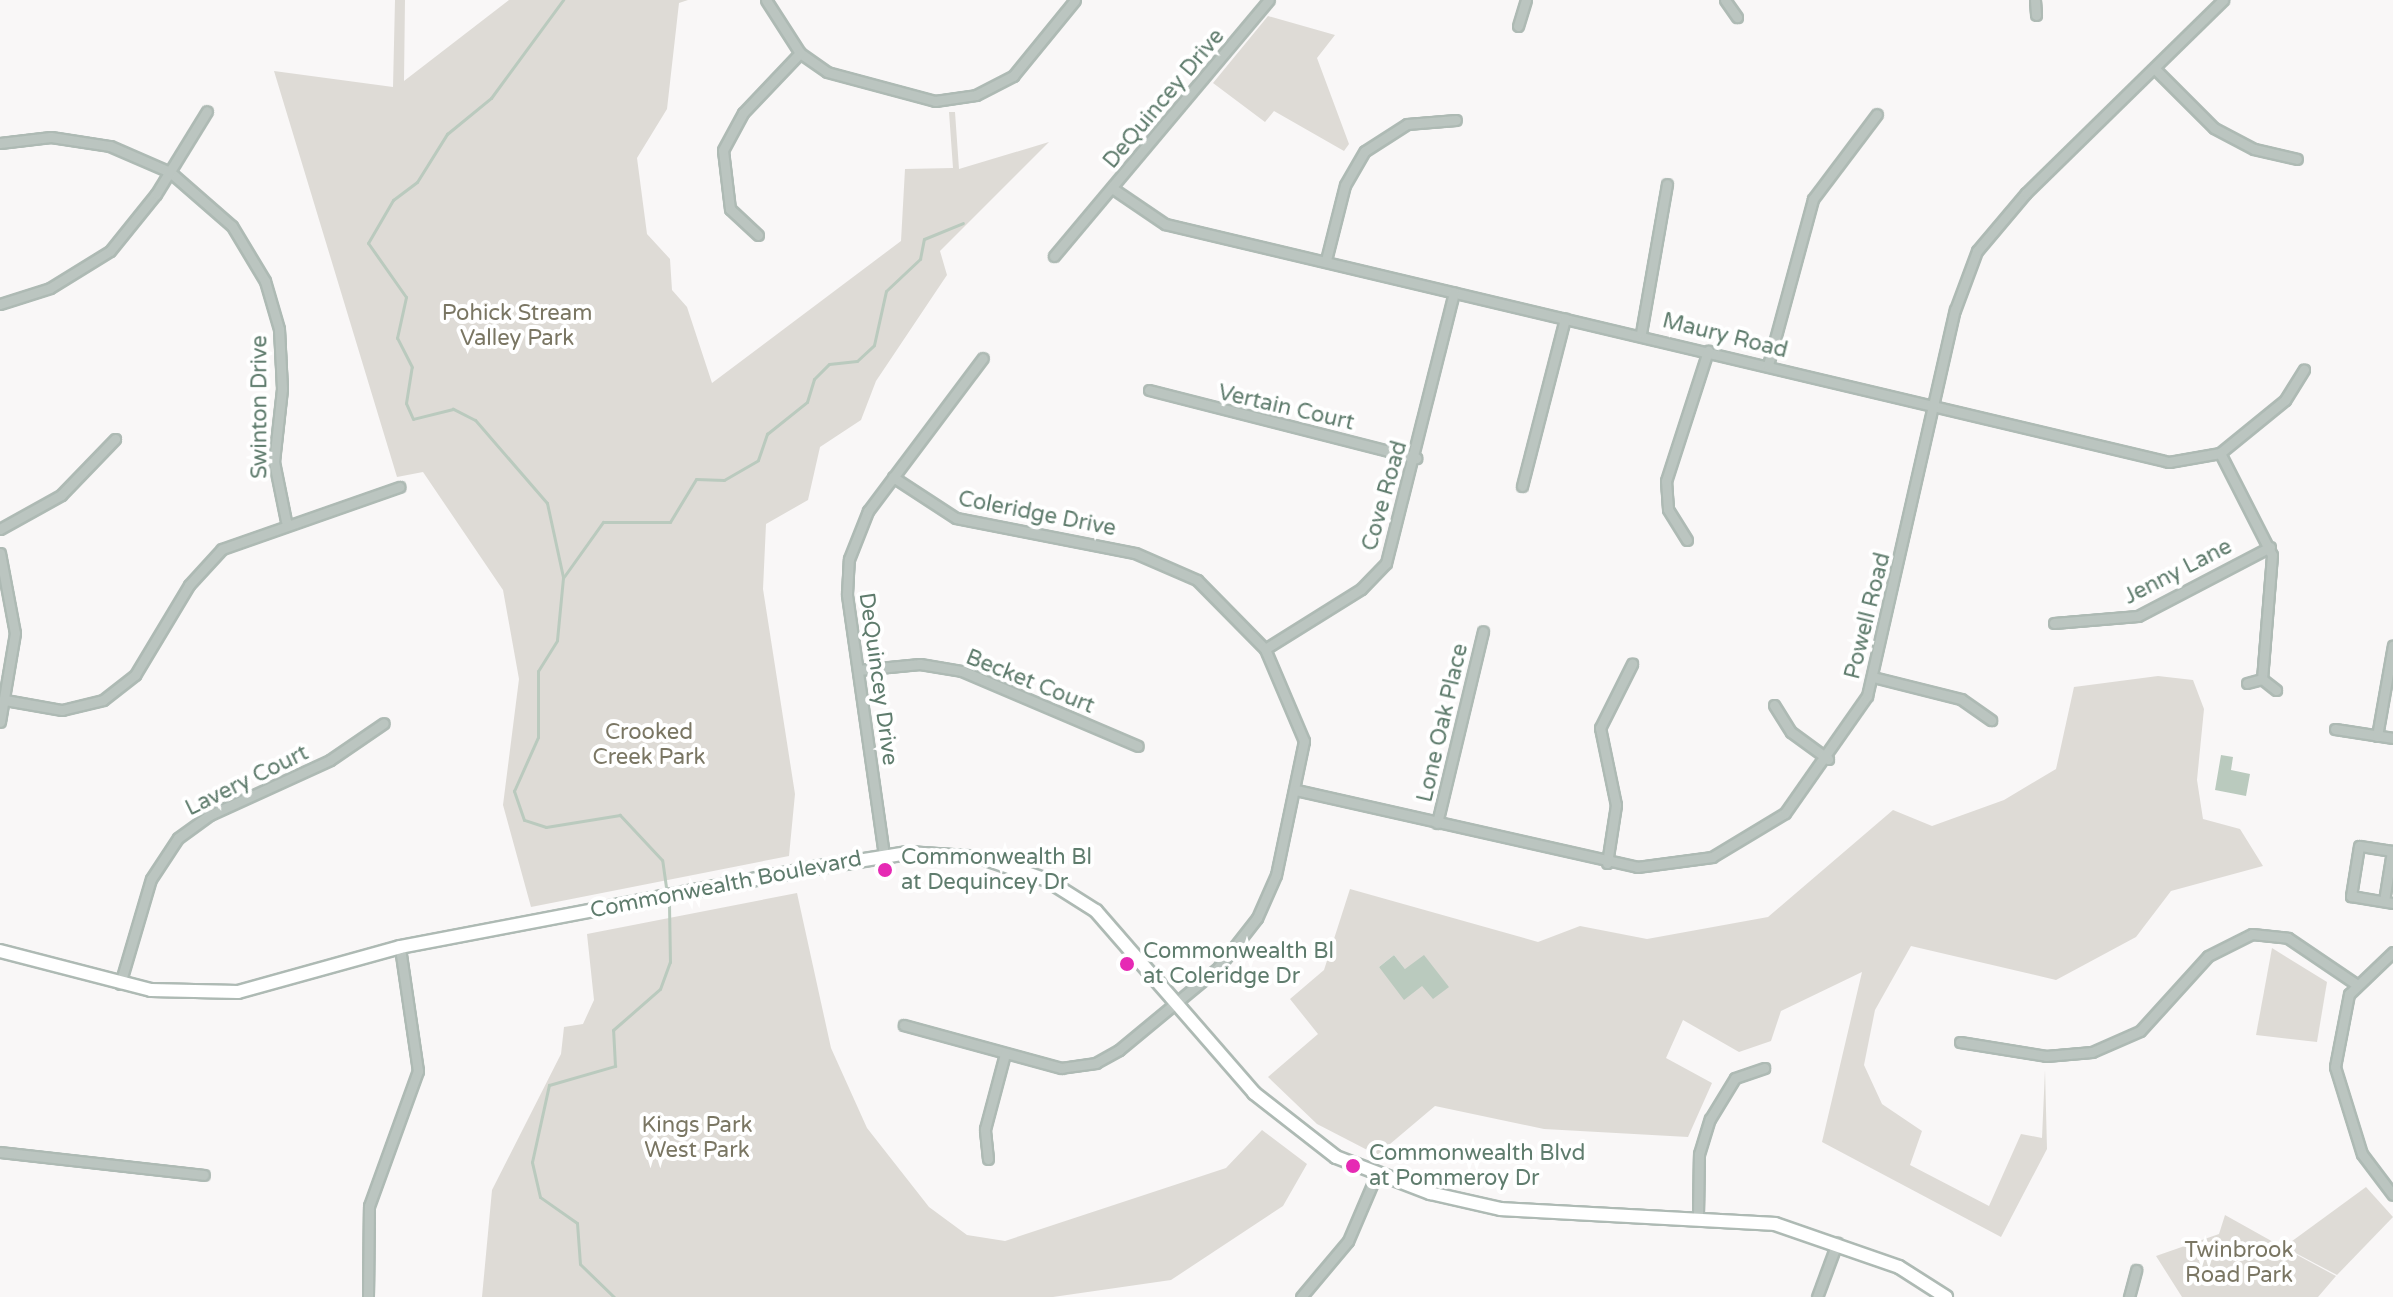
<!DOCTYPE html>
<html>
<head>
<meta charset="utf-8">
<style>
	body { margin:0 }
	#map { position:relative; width:2393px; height:1297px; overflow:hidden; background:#f9f7f7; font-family:"Varela Round",sans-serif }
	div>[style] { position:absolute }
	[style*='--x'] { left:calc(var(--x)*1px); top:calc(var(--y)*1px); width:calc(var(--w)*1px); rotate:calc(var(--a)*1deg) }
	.green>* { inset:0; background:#dedbd6 }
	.water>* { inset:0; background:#bacabe }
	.stream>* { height:3px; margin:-1.5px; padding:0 1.5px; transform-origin:1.5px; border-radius:1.5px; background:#bacabe }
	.roads { filter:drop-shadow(2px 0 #aebab4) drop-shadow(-2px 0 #aebab4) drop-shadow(0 2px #aebab4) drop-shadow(0 -2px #aebab4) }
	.street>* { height:9px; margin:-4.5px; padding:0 4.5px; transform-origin:4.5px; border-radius:4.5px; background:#bbc5c0 }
	.secondary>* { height:12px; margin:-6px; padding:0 6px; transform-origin:6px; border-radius:6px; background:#fff }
	.dots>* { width:22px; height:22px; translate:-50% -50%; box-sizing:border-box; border:4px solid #fff; border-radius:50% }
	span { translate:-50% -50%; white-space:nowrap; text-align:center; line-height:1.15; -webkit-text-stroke:8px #fff; paint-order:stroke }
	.street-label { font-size:22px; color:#5f7c6d }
	.park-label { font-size:22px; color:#7a7663 }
	.poi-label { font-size:22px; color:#5f7c6d }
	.left { translate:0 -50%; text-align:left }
</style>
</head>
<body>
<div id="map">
	<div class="green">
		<div style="clip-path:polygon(395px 0,405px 0,404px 81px,509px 0,688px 0,679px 3px,667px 109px,637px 158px,647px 234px,670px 259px,672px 290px,687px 307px,712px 383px,901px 241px,905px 169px,953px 168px,949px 112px,955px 112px,959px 169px,1049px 142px,940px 251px,947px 275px,876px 381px,861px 420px,820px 447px,808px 500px,766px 524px,763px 589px,795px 794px,789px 856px,531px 907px,503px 805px,519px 679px,503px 590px,423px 472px,397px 477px,274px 71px,393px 87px)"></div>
		<div style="clip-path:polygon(1268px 16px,1335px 35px,1317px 58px,1349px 144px,1344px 151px,1274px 111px,1265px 122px,1213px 83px)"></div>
		<div style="clip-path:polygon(evenodd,2158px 676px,2193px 680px,2204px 709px,2197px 780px,2203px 819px,2240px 829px,2263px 866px,2171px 891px,2136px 937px,2056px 980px,1911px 946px,1875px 1010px,1864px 1065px,1882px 1104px,1922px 1131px,1910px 1165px,1989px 1206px,2021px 1134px,2042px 1138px,2045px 1070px,2047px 1149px,2001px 1237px,1822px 1142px,1862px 972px,1781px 1011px,1771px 1041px,1739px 1052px,1683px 1020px,1666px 1058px,1712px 1083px,1688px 1137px,1544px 1129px,1435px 1106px,1377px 1155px,1317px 1124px,1268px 1077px,1318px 1034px,1290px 999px,1324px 970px,1350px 889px,1538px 942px,1580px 926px,1647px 939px,1768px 917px,1893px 810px,1932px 826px,2004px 800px,2056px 769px,2074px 687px,2158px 676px,1394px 955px,1405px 969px,1449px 987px,1422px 986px,1379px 967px,1394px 955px)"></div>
		<div style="clip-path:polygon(797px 893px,831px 1048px,867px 1128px,929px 1207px,967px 1235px,1005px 1241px,1226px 1168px,1262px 1130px,1307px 1164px,1283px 1206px,1171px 1280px,1053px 1297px,482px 1297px,492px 1190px,561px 1054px,564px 1027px,583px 1024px,594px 1000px,587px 934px)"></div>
		<div style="clip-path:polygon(2272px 948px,2327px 982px,2317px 1042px,2256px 1035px)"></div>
		<div style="clip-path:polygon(2366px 1187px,2393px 1217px,2337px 1275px,2284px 1247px)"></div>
		<div style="clip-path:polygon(2225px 1215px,2284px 1248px,2336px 1276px,2318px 1297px,2182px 1297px,2156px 1256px,2219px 1234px)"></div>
	</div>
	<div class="water">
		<div style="clip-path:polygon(2221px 755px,2233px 757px,2231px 770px,2250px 774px,2246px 796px,2215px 790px)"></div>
		<div style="clip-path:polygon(1394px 955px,1405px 969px,1424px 955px,1449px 987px,1433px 999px,1422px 986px,1404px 1000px,1379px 967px)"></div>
	</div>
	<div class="stream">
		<div style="--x:563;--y:577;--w:76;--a:-102.2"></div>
		<div style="--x:547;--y:503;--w:110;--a:-130.9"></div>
		<div style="--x:475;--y:420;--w:25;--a:-153"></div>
		<div style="--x:453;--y:409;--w:41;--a:166"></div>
		<div style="--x:413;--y:419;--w:17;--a:-114"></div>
		<div style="--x:406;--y:403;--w:36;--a:-81"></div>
		<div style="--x:412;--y:367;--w:33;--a:-117"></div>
		<div style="--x:397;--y:338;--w:42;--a:-77.6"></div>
		<div style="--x:406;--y:297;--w:66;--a:-125.1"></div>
		<div style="--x:368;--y:243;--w:50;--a:-59.8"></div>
		<div style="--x:393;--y:200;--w:30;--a:-37"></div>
		<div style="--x:417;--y:182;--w:57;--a:-58"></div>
		<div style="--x:447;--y:134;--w:57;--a:-39.3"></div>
		<div style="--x:491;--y:98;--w:122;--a:-53.7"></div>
		<div style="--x:666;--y:887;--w:27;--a:-98"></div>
		<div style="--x:662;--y:860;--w:62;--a:-133"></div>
		<div style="--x:620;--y:815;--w:75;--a:170.8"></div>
		<div style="--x:546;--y:827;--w:23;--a:-162"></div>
		<div style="--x:524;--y:820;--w:31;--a:-109"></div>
		<div style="--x:514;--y:791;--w:59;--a:-66"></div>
		<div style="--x:538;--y:737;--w:66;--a:-90"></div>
		<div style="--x:538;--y:671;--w:36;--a:-58"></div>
		<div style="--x:557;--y:640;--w:62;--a:-84.5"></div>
		<div style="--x:563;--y:578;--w:69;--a:-54.5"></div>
		<div style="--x:603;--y:522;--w:67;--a:0"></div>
		<div style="--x:670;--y:522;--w:50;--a:-58.8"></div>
		<div style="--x:696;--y:479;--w:28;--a:2"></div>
		<div style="--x:724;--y:480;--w:39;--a:-30"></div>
		<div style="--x:758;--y:460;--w:28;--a:-71"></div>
		<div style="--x:767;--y:434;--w:51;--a:-38.7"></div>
		<div style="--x:807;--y:402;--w:24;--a:-73"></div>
		<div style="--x:814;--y:379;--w:21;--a:-45"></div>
		<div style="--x:829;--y:364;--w:28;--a:-6"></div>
		<div style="--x:857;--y:361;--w:23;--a:-43"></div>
		<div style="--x:874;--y:345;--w:55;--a:-77.5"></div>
		<div style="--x:886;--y:291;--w:47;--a:-43.3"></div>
		<div style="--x:920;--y:259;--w:20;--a:-79"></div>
		<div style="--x:924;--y:239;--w:42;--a:-22.3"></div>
		<div style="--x:614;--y:1297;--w:47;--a:-135.9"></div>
		<div style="--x:580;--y:1264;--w:41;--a:-94.2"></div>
		<div style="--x:577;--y:1223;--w:45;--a:-144.9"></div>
		<div style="--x:540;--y:1197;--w:36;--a:-103"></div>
		<div style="--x:532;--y:1162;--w:79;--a:-77.6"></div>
		<div style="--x:549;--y:1085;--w:69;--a:-16.1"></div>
		<div style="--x:615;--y:1066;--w:36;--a:-93"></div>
		<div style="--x:613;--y:1030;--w:62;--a:-41.1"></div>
		<div style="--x:660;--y:989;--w:29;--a:-70"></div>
		<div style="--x:670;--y:962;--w:56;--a:-91"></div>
	</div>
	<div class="roads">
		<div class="street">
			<div style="--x:766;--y:0;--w:63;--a:57.3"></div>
			<div style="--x:800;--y:53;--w:33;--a:35"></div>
			<div style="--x:827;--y:72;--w:112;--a:15"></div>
			<div style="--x:935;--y:101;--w:41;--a:-8.3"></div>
			<div style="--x:976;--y:95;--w:42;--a:-27.2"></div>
			<div style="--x:1013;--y:76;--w:98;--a:-50.8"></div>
			<div style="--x:1725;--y:0;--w:21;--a:55"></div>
			<div style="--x:2035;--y:0;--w:15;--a:86"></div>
			<div style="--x:1518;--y:26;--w:27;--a:-73"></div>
			<div style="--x:2155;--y:69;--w:83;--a:45"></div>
			<div style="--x:2214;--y:128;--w:45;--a:27.7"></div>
			<div style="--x:2254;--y:149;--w:44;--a:13.1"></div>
			<div style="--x:0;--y:143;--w:51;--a:-6.7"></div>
			<div style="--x:51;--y:137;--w:60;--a:8.7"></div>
			<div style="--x:110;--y:146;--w:65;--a:23.4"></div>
			<div style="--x:170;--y:172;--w:82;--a:41.1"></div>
			<div style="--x:232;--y:226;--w:64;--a:59"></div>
			<div style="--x:265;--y:281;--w:50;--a:73.7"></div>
			<div style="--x:279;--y:329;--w:60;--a:87.1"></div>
			<div style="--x:282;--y:389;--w:73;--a:96.3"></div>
			<div style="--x:274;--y:462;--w:60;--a:78.5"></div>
			<div style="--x:1112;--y:188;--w:64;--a:34.2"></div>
			<div style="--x:1165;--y:224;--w:1032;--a:13.34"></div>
			<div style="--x:2169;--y:462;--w:52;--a:-10"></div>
			<div style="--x:2220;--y:453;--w:84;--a:-39.2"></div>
			<div style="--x:2285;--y:400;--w:36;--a:-58"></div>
			<div style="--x:758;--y:235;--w:38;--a:-137"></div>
			<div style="--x:730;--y:209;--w:59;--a:-96.8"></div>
			<div style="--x:723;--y:150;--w:42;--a:-61.6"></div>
			<div style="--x:743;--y:113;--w:83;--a:-46.5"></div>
			<div style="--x:1054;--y:256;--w:334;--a:-50"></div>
			<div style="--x:1326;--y:260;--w:77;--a:-75.8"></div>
			<div style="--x:1345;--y:185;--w:39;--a:-60"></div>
			<div style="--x:1365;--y:151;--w:50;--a:-32.7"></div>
			<div style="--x:1407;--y:124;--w:49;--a:-4.7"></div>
			<div style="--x:0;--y:304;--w:52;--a:-17.7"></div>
			<div style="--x:50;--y:288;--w:70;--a:-31.7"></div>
			<div style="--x:110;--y:251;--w:73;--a:-51.1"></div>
			<div style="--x:156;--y:194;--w:97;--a:-58.4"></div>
			<div style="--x:1641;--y:333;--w:151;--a:-80.1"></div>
			<div style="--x:1768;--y:365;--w:172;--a:-74.8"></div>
			<div style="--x:1813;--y:199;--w:106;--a:-53"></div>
			<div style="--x:1149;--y:390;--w:276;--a:14.3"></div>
			<div style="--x:2220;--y:453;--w:114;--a:63"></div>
			<div style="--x:2272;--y:555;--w:124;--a:94.6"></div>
			<div style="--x:893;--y:477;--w:75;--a:33.1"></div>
			<div style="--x:956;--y:518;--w:182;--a:11.1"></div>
			<div style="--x:1135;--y:553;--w:68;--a:23.5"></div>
			<div style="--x:1197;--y:580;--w:97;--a:45.4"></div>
			<div style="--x:1265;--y:649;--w:100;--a:67"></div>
			<div style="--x:1304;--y:741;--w:137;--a:101.8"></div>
			<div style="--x:1276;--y:875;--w:47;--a:113.8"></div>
			<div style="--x:1257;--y:918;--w:63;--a:128"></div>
			<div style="--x:1218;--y:968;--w:129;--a:140.4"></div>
			<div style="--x:1119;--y:1050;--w:26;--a:151"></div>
			<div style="--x:1096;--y:1063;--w:35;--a:172"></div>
			<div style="--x:1061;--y:1068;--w:163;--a:-164.7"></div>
			<div style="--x:1522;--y:486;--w:173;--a:-75.6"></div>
			<div style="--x:0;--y:529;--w:70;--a:-29.1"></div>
			<div style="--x:61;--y:495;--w:78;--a:-46"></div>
			<div style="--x:1687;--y:540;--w:36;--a:-122"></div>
			<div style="--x:1668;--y:509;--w:28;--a:-94"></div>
			<div style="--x:1666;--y:481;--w:137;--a:-72.1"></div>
			<div style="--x:0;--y:553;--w:81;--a:79.4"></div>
			<div style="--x:15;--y:633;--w:90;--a:99.6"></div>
			<div style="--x:2054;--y:623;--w:84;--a:-4.8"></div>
			<div style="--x:2138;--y:616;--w:149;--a:-27.6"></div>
			<div style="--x:1265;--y:649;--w:113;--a:-32"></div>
			<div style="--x:1361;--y:589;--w:36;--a:-46"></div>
			<div style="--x:1386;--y:563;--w:279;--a:-75.9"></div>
			<div style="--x:858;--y:670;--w:62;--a:-5.5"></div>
			<div style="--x:920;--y:664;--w:43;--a:9.5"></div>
			<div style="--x:962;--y:671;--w:191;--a:23.1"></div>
			<div style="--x:1873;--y:677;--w:91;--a:14"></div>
			<div style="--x:1961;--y:699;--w:37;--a:35"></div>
			<div style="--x:2247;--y:683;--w:16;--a:-15"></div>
			<div style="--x:2262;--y:679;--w:18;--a:38"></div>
			<div style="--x:5;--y:700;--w:58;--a:10"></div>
			<div style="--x:62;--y:710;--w:42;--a:-13.7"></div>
			<div style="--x:103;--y:700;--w:41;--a:-38"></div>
			<div style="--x:135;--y:675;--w:105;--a:-59"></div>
			<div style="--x:189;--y:585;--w:49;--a:-47.5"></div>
			<div style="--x:222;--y:549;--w:188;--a:-19.3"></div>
			<div style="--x:1774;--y:705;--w:32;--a:58"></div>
			<div style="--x:1791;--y:732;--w:46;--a:36.1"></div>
			<div style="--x:2335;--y:729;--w:59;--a:8.8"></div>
			<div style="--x:2377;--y:736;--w:92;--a:-80"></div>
			<div style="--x:1296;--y:790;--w:350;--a:12.7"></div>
			<div style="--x:1637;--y:867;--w:76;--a:-7.6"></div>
			<div style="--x:1712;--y:857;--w:85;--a:-31.1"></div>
			<div style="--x:1785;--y:813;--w:143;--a:-55"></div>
			<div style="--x:1867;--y:696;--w:396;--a:-77.2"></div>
			<div style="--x:1955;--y:310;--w:63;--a:-69.6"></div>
			<div style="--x:1977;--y:251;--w:76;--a:-49.8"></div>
			<div style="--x:2026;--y:193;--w:276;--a:-44.4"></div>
			<div style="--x:1437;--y:823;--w:197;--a:-76.5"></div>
			<div style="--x:884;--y:855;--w:264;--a:-98.1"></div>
			<div style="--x:847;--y:594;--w:35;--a:-87"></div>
			<div style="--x:849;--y:559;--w:52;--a:-68.4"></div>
			<div style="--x:868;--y:511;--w:191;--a:-53.1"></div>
			<div style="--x:1607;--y:863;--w:59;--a:-81.2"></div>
			<div style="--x:1616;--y:805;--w:79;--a:-101.7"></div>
			<div style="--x:1600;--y:728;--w:72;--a:-63.4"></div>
			<div style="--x:2384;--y:901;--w:51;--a:-80.9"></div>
			<div style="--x:2392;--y:851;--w:33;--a:-171"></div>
			<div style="--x:2359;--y:846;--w:51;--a:99.1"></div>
			<div style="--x:2351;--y:896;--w:43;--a:9.5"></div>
			<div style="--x:2393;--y:952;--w:61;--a:136.3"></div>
			<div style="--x:2349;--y:994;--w:74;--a:100.9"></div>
			<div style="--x:2335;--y:1067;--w:91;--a:72.8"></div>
			<div style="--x:2362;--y:1154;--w:51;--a:52.9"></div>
			<div style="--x:120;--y:984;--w:109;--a:-73.6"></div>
			<div style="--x:151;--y:879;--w:49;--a:-56.6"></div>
			<div style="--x:178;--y:838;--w:39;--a:-36"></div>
			<div style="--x:210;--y:815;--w:132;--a:-24.6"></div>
			<div style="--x:330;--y:760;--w:65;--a:-34.4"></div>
			<div style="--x:1960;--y:1042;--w:87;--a:9.2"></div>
			<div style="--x:2046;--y:1056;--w:46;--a:-5"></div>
			<div style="--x:2092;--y:1052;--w:52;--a:-23.6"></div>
			<div style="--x:2140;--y:1031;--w:101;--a:-47.8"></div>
			<div style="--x:2208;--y:956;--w:49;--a:-26.6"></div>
			<div style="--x:2252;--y:934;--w:36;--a:6"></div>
			<div style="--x:2288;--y:938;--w:82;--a:34.1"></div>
			<div style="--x:0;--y:1152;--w:205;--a:6.4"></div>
			<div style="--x:988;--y:1159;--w:30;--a:-96"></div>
			<div style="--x:985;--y:1129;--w:78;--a:-75.1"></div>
			<div style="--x:1698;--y:1215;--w:61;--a:-89.1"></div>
			<div style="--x:1699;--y:1154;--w:37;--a:-73"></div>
			<div style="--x:1710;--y:1119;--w:48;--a:-58.6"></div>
			<div style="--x:1735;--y:1078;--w:31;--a:-19"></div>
			<div style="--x:368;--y:1297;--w:91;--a:-89.4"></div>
			<div style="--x:369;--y:1206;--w:144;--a:-70.1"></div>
			<div style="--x:418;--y:1071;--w:125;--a:-98.3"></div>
			<div style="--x:1301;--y:1297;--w:73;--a:-50"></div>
			<div style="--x:1348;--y:1241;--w:74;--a:-66.9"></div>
			<div style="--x:1817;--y:1297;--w:58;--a:-69.7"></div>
			<div style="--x:2129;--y:1297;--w:28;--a:-75"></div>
		</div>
		<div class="secondary">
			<div style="--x:0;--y:951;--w:156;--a:14.5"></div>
			<div style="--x:151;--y:990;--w:87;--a:1.3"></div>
			<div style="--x:238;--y:992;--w:168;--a:-15.5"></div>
			<div style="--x:400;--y:947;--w:415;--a:-10.8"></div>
			<div style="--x:808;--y:869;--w:101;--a:-9.1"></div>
			<div style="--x:908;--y:853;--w:75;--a:3.8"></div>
			<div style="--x:983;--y:858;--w:68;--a:19"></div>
			<div style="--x:1047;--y:880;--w:58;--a:32.3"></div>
			<div style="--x:1096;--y:911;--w:241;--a:49"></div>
			<div style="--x:1254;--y:1093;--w:104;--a:38"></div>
			<div style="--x:1336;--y:1157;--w:101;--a:21"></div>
			<div style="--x:1430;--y:1193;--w:73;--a:12.7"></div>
			<div style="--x:1501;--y:1209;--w:274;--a:3.1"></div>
			<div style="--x:1775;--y:1224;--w:131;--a:19.1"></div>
			<div style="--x:1899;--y:1267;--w:56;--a:32.6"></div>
		</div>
	</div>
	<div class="dots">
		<div style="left:885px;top:870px;background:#e62ab4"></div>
		<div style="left:1127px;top:964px;background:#e62ab4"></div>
		<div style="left:1353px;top:1166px;background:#e62ab4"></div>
	</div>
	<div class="street-label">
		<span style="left:1164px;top:99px;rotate:-50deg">DeQuincey Drive</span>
		<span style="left:1725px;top:336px;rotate:14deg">Maury Road</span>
		<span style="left:260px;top:407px;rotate:-90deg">Swinton Drive</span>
		<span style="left:1286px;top:408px;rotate:13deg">Vertain Court</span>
		<span style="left:1385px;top:496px;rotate:-74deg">Cove Road</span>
		<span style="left:1037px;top:514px;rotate:11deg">Coleridge Drive</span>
		<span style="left:2178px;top:572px;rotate:-27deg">Jenny Lane</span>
		<span style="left:1868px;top:616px;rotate:-76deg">Powell Road</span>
		<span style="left:878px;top:679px;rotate:82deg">DeQuincey Drive</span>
		<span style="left:1030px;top:682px;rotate:22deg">Becket Court</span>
		<span style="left:1443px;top:723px;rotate:-77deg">Lone Oak Place</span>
		<span style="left:247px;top:781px;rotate:-26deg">Lavery Court</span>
		<span style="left:726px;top:885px;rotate:-11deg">Commonwealth Boulevard</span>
	</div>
	<div class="park-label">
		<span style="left:517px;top:326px">Pohick Stream<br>Valley Park</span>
		<span style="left:649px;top:745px">Crooked<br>Creek Park</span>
		<span style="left:697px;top:1138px">Kings Park<br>West Park</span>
		<span style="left:2239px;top:1263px">Twinbrook<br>Road Park</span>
	</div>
	<div class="poi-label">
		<span class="left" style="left:901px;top:870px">Commonwealth Bl<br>at Dequincey Dr</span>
		<span class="left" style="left:1143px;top:964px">Commonwealth Bl<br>at Coleridge Dr</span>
		<span class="left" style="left:1369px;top:1166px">Commonwealth Blvd<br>at Pommeroy Dr</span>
	</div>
</div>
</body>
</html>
